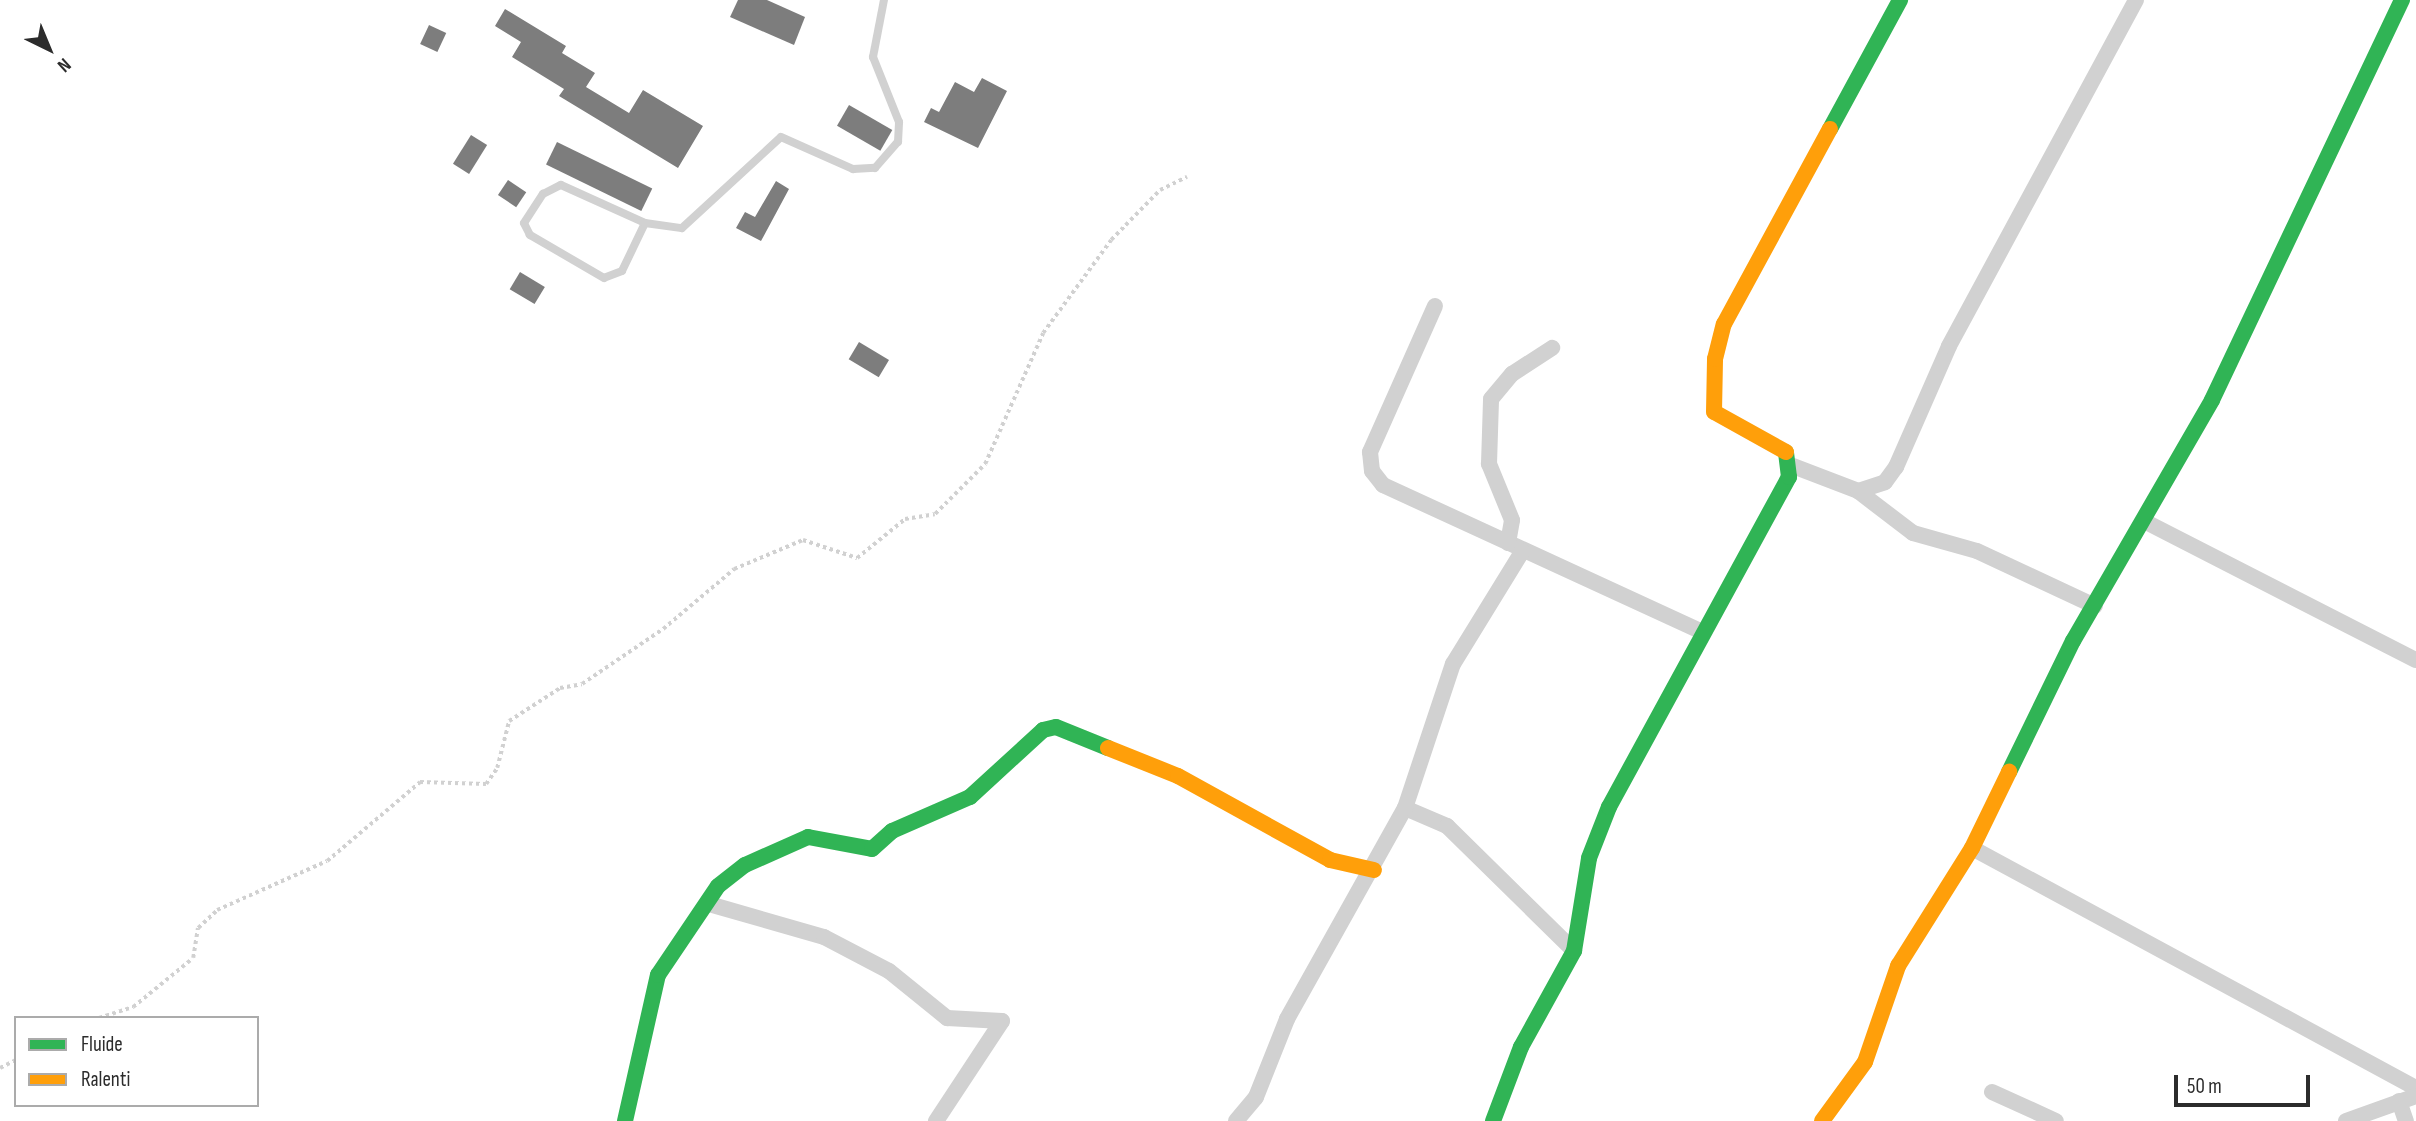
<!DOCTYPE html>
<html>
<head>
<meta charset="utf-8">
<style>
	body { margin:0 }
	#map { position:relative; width:2416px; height:1121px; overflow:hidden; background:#fff; font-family:"Sofia Sans Condensed",sans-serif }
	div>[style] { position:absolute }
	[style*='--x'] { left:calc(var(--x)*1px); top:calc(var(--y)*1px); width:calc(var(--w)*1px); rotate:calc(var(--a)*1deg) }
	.building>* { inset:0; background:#7d7d7d; transform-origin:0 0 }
	.path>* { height:3.5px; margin-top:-1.75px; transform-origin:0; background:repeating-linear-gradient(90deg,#d1d1d1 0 3.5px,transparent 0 7px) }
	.lane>* { height:8px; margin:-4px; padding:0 4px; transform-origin:4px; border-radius:4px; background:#d1d1d1 }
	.street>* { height:16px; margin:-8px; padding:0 8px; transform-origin:8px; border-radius:8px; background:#d1d1d1 }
	.fast>* { height:16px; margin:-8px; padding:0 8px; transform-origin:8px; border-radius:8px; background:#30b455 }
	.slow>* { height:16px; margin:-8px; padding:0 8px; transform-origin:8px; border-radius:8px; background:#ff9f0a }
	span { translate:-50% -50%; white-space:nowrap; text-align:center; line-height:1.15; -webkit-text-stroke:7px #fff; paint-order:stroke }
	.legend { position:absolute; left:14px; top:1016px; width:245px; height:91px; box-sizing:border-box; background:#fff; border:2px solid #ababab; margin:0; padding:9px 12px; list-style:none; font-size:21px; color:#2c2c2c }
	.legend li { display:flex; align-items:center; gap:14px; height:35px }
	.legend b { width:35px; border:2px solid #ababab }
	.north { position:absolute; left:14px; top:14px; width:70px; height:70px; -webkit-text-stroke:5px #fff; paint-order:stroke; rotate:137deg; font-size:19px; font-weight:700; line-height:28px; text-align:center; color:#2c2c2c }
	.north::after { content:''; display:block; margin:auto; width:24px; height:32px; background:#2c2c2c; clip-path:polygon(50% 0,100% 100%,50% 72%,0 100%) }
	.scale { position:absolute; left:2174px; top:1075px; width:136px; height:32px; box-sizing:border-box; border:4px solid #2c2c2c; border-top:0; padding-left:9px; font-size:21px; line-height:24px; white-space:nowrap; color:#2c2c2c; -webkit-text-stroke:5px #fff; paint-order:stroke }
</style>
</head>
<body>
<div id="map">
	<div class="building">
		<div style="clip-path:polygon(738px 0,767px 0,805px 17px,794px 45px,730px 17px)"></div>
		<div style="clip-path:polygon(505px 9px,566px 46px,562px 53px,595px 73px,586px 87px,629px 113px,643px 90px,703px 126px,678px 168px,559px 96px,564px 89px,512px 57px,521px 42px,495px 26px)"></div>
		<div style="left:429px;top:25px;width:19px;height:21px;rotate:25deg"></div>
		<div style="clip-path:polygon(982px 78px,1007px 91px,978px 148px,924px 122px,931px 108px,939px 112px,955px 82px,974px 92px)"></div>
		<div style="left:849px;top:105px;width:50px;height:24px;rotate:30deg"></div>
		<div style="left:471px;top:135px;width:19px;height:34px;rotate:32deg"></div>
		<div style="left:557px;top:142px;width:106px;height:25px;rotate:26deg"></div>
		<div style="left:508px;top:180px;width:22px;height:18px;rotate:34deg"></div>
		<div style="clip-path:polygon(776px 181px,789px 189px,761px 241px,736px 228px,745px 212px,755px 217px)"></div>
		<div style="left:520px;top:272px;width:29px;height:20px;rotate:31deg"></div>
		<div style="left:859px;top:342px;width:35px;height:20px;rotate:31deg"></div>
	</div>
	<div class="path">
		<div style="--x:99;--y:1018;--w:36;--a:-18"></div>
		<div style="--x:133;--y:1007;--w:77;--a:-39.2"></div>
		<div style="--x:193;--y:958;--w:30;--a:-81"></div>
		<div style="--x:198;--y:928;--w:26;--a:-43"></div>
		<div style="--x:217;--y:910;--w:120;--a:-24"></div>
		<div style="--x:327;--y:861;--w:122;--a:-40.3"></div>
		<div style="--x:420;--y:782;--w:66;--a:1.7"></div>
		<div style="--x:486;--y:784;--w:19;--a:-55"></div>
		<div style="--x:497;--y:768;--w:49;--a:-75.7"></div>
		<div style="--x:509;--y:721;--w:61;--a:-32.9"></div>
		<div style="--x:560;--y:688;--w:22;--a:-10"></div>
		<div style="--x:582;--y:684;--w:98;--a:-34.2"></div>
		<div style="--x:663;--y:629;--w:93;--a:-40.2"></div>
		<div style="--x:734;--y:569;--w:75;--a:-22.8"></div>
		<div style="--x:803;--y:540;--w:57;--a:18.4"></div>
		<div style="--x:857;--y:558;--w:62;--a:-39.1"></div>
		<div style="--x:905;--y:519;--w:30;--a:-9"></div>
		<div style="--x:935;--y:514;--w:71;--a:-45"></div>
		<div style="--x:985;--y:464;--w:143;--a:-66.1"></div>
		<div style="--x:1043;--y:333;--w:115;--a:-53.8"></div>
		<div style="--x:1111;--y:240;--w:70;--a:-45.6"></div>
		<div style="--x:1160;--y:190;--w:30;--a:-26"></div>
		<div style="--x:0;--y:1068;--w:18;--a:-27"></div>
	</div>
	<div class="lane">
		<div style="--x:645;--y:223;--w:53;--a:115.6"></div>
		<div style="--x:622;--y:271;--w:19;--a:159"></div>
		<div style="--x:604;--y:278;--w:86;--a:-149.8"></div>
		<div style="--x:530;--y:235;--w:13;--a:-117"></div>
		<div style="--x:524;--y:223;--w:35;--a:-57"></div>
		<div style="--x:543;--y:194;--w:20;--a:-27"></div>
		<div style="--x:561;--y:185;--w:92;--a:24.3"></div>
		<div style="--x:645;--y:223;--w:37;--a:8"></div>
		<div style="--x:682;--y:228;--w:134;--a:-42.6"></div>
		<div style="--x:781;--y:137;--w:79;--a:24"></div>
		<div style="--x:853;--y:169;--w:22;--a:-3"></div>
		<div style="--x:875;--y:168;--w:35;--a:-49"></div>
		<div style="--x:898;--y:142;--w:20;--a:-87"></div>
		<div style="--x:899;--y:122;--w:70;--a:-111.8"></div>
		<div style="--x:873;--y:57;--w:58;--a:-79.1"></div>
	</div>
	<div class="street">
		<div style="--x:1435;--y:306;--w:160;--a:114"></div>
		<div style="--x:1370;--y:452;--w:19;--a:84"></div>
		<div style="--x:1372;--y:471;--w:18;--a:52"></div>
		<div style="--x:1383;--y:485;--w:351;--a:24.7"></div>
		<div style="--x:1793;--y:466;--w:70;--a:21"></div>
		<div style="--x:1858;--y:491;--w:28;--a:-18"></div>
		<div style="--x:1885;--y:482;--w:19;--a:-54"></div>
		<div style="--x:1896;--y:467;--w:132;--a:-66.3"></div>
		<div style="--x:1949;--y:346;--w:393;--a:-61.6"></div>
		<div style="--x:1858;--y:491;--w:69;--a:37.4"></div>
		<div style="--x:1913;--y:533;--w:66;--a:15.7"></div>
		<div style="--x:1977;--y:551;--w:130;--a:25"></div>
		<div style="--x:2144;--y:521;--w:305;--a:27.1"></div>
		<div style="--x:1508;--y:543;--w:23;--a:-80"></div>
		<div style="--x:1512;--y:520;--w:61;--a:-112.3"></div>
		<div style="--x:1489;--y:464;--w:65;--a:-88.2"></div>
		<div style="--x:1491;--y:399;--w:33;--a:-50"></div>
		<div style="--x:1512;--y:374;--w:48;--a:-33"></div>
		<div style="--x:1405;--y:808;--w:46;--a:23.2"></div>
		<div style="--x:1447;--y:826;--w:178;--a:44.5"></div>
		<div style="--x:1972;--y:848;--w:505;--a:28.39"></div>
		<div style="--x:709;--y:904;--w:120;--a:16"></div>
		<div style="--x:824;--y:937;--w:73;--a:27.6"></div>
		<div style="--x:889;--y:971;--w:75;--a:39"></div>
		<div style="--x:947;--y:1018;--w:55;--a:3.1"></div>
		<div style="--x:1002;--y:1021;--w:120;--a:123.4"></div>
		<div style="--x:1992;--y:1092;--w:70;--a:24.4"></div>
		<div style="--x:2399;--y:1101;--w:21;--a:71"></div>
		<div style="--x:1236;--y:1121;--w:31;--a:-50"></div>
		<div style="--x:1256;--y:1097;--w:84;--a:-68.3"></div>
		<div style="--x:1287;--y:1019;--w:242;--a:-60.8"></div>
		<div style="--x:1405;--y:808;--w:152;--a:-71.6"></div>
		<div style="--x:1453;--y:664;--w:132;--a:-58.4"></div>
		<div style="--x:2346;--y:1121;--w:74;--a:-19.7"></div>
	</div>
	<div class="fast">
		<div style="--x:1830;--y:129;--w:147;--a:-61.5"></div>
		<div style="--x:2009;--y:772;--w:146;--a:-64"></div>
		<div style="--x:2073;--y:641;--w:278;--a:-60"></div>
		<div style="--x:2212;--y:400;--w:443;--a:-64.6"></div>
		<div style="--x:625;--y:1121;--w:150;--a:-77.3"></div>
		<div style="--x:658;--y:975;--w:107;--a:-56"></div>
		<div style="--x:718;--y:886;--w:34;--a:-38"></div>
		<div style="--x:745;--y:865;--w:69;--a:-24"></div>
		<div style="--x:808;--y:837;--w:65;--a:10.6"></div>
		<div style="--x:872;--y:849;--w:27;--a:-42"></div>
		<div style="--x:892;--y:831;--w:85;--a:-23.6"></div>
		<div style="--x:970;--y:797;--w:99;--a:-42.5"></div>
		<div style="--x:1043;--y:730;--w:13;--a:-13"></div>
		<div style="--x:1056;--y:727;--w:56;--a:22"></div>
		<div style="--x:1493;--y:1121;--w:79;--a:-69.3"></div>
		<div style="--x:1521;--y:1047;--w:110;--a:-61.1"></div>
		<div style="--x:1574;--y:951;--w:94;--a:-80.8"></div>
		<div style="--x:1589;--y:858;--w:55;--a:-68.6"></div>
		<div style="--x:1609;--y:807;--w:376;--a:-61.4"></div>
		<div style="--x:1789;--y:477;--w:25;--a:-97"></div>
	</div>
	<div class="slow">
		<div style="--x:1786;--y:452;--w:82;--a:-150.9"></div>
		<div style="--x:1714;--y:412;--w:53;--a:-88.9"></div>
		<div style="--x:1715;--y:359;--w:36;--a:-76"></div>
		<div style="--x:1724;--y:324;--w:222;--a:-61.5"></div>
		<div style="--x:1108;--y:748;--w:75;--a:21.8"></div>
		<div style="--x:1178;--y:776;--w:174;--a:28.9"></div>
		<div style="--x:1330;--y:860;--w:45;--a:12.8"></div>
		<div style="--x:1822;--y:1121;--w:73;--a:-53.9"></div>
		<div style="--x:1865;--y:1062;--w:102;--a:-71"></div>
		<div style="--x:1898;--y:966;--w:139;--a:-57.9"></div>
		<div style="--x:1972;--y:848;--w:85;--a:-64"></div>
	</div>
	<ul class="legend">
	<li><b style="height:9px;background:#30b455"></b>Fluide</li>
	<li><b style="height:9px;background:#ff9f0a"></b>Ralenti</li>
	</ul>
	<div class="north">N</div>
	<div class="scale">50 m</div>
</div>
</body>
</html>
